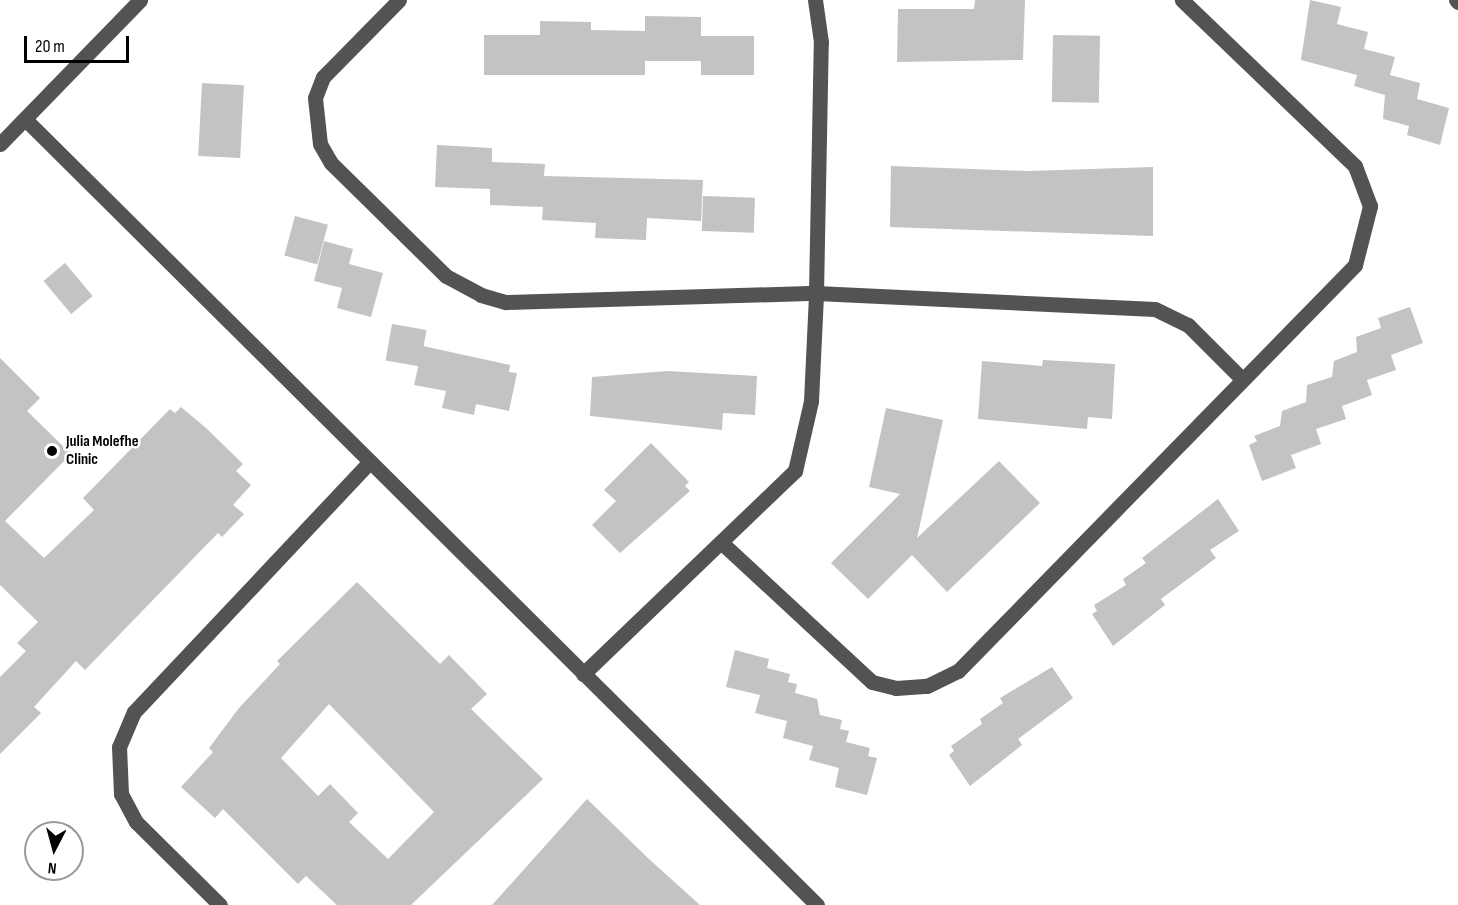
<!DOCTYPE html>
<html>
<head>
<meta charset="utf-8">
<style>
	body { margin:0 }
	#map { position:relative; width:1458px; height:905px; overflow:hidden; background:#fff; font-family:"Sofia Sans Condensed",sans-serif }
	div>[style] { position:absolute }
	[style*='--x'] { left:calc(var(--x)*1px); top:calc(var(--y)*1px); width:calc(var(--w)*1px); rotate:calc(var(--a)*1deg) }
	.building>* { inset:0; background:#c3c3c3; transform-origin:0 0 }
	.minor>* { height:15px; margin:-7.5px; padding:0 7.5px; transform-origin:7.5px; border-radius:7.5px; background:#535353 }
	.dots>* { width:16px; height:16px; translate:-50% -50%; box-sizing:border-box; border:3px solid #fff; border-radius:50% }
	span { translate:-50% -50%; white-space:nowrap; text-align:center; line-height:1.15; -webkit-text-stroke:5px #fff; paint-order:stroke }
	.poi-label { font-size:16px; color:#000; font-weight:700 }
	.left { translate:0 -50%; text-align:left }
	.north { position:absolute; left:24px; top:821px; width:60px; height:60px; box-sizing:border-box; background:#fff; border:2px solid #999; border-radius:50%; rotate:186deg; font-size:16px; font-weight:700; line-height:24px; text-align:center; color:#000 }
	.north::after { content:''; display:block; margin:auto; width:21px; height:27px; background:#000; clip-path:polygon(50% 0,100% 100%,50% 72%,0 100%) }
	.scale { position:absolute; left:24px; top:36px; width:105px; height:27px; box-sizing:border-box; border:3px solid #000; border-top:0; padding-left:8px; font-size:18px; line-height:21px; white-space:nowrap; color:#000; -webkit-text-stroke:4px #fff; paint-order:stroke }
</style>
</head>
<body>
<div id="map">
	<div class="building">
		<div style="clip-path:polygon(975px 0,1025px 0,1023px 60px,897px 62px,898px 9px,974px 9px)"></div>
		<div style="clip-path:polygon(1310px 0,1341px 7px,1337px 24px,1368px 32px,1364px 49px,1395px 57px,1390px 75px,1420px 83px,1417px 99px,1449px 108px,1440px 145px,1407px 135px,1409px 126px,1383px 119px,1385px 95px,1354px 86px,1357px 75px,1301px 60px)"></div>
		<div style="clip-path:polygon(645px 16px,701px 17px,701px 36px,754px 36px,754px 75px,701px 75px,701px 61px,645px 61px,645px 75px,484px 75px,484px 35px,540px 35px,540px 21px,591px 22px,591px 30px,645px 31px)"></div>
		<div style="left:1053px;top:35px;width:47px;height:67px;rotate:1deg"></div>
		<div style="left:202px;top:83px;width:42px;height:73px;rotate:3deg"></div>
		<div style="clip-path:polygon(437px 145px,492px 148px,492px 162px,545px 164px,544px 176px,703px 180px,701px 221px,647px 218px,646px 240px,595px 238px,596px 223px,542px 220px,543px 207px,490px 205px,490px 189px,435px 187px)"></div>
		<div style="clip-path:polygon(891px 166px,1028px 171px,1153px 167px,1153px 236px,890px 227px)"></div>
		<div style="left:703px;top:196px;width:52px;height:35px;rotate:2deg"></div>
		<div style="left:295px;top:216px;width:34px;height:41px;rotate:15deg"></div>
		<div style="clip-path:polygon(324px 241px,353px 249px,349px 264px,383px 273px,371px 317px,337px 308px,342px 288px,314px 281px)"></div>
		<div style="left:65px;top:263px;width:43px;height:28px;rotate:50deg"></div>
		<div style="clip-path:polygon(1410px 307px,1423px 343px,1391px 355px,1396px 370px,1367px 380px,1372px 395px,1342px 406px,1346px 419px,1316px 429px,1321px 444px,1291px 455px,1296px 468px,1262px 481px,1249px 445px,1257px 441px,1254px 436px,1280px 426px,1282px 411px,1306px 402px,1307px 385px,1332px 377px,1334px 361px,1357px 352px,1356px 337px,1381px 328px,1378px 318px)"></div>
		<div style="left:392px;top:324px;width:35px;height:37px;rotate:10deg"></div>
		<div style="clip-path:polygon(423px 346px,510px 365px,509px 372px,517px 373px,509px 411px,476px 404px,474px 415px,442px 408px,446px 391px,414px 385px)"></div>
		<div style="clip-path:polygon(0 358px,40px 398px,27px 411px,71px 454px,5px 521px,44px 558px,94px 510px,83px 498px,170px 409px,175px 413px,181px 407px,206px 428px,243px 464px,236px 471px,251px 485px,233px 505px,244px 514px,222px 537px,218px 533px,85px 670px,76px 661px,34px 707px,41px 713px,0 754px,0 677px,26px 651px,17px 643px,38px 622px,0 585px)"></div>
		<div style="clip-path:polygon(1043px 360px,1115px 364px,1112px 419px,1088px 417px,1087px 429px,978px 419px,982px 361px,1042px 366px)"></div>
		<div style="clip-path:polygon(667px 371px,757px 376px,755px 415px,723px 413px,722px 430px,590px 416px,592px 377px)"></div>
		<div style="clip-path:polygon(886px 408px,943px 420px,917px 538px,999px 461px,1040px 503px,947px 592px,912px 555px,868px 599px,831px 563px,900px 494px,869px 487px)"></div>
		<div style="clip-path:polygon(651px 443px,689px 482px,685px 486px,690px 491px,620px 553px,592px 525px,616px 501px,604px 490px)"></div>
		<div style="clip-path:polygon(1218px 499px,1239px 531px,1210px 550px,1216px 558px,1161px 599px,1165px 605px,1113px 646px,1092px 614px,1097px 611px,1094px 605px,1126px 585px,1123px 579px,1146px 563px,1142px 558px)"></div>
		<div style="clip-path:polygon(evenodd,357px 582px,440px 664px,449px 655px,487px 694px,471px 709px,543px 779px,411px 905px,337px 905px,306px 876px,298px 884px,223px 809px,215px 818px,181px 787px,213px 752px,209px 748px,239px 708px,280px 664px,277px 661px,357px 582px,329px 704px,434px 812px,388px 859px,349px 822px,358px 813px,330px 784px,318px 796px,281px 758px,329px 704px)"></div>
		<div style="clip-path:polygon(735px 650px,769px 659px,767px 668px,790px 674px,788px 682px,797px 684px,795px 693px,817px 699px,820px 715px,842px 720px,840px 729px,849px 731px,846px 742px,870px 748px,868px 756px,877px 758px,867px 795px,835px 787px,839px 768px,809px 760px,813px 746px,783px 738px,787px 721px,755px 713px,760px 695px,726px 687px)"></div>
		<div style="clip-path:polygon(1052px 667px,1073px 698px,1018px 739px,1022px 745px,970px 786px,949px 755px,954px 751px,951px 746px,982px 724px,980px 719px,1003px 703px,1000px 698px)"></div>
		<div style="clip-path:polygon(587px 799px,650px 860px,700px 905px,492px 905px)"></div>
	</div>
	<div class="minor">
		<div style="--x:399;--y:0;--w:108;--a:134.6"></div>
		<div style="--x:323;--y:77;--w:22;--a:111"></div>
		<div style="--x:315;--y:98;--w:46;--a:83.8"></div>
		<div style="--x:320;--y:144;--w:22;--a:60"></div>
		<div style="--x:331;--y:163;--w:161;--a:44.5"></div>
		<div style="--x:446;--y:276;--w:40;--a:28"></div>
		<div style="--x:481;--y:295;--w:26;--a:16"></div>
		<div style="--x:506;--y:302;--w:310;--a:-1.7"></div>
		<div style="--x:816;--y:293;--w:339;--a:2.7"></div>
		<div style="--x:1155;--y:309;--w:37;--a:26"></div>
		<div style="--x:1188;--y:325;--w:76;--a:45"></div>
		<div style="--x:1456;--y:0;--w:3;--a:45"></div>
		<div style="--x:25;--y:119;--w:1116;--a:44.78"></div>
		<div style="--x:0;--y:144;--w:201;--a:-45.8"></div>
		<div style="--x:723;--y:544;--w:203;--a:42.8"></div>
		<div style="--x:872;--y:682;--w:25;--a:14"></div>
		<div style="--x:896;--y:688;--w:31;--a:-4"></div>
		<div style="--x:927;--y:686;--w:34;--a:-26"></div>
		<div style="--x:958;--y:671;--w:568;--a:-45.64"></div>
		<div style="--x:1355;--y:265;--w:61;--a:-75.7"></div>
		<div style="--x:1370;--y:206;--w:43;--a:-110.6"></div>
		<div style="--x:1355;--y:166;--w:240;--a:-136.2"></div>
		<div style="--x:583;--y:674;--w:294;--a:-43.8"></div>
		<div style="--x:795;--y:471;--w:72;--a:-77.1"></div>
		<div style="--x:811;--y:401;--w:108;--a:-87.3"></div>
		<div style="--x:816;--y:293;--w:251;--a:-88.9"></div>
		<div style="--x:821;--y:42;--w:42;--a:-98.1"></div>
		<div style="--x:220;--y:905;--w:118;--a:-135.3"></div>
		<div style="--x:136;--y:822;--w:32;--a:-118"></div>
		<div style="--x:121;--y:794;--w:47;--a:-92.4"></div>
		<div style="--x:119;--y:747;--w:38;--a:-67"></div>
		<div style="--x:134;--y:712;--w:344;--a:-46.7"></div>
	</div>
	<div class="dots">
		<div style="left:52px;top:451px;background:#000"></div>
	</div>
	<div class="poi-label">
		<span class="left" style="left:66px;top:451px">Julia Molefhe<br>Clinic</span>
	</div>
	<div class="north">N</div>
	<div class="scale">20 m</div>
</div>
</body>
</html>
